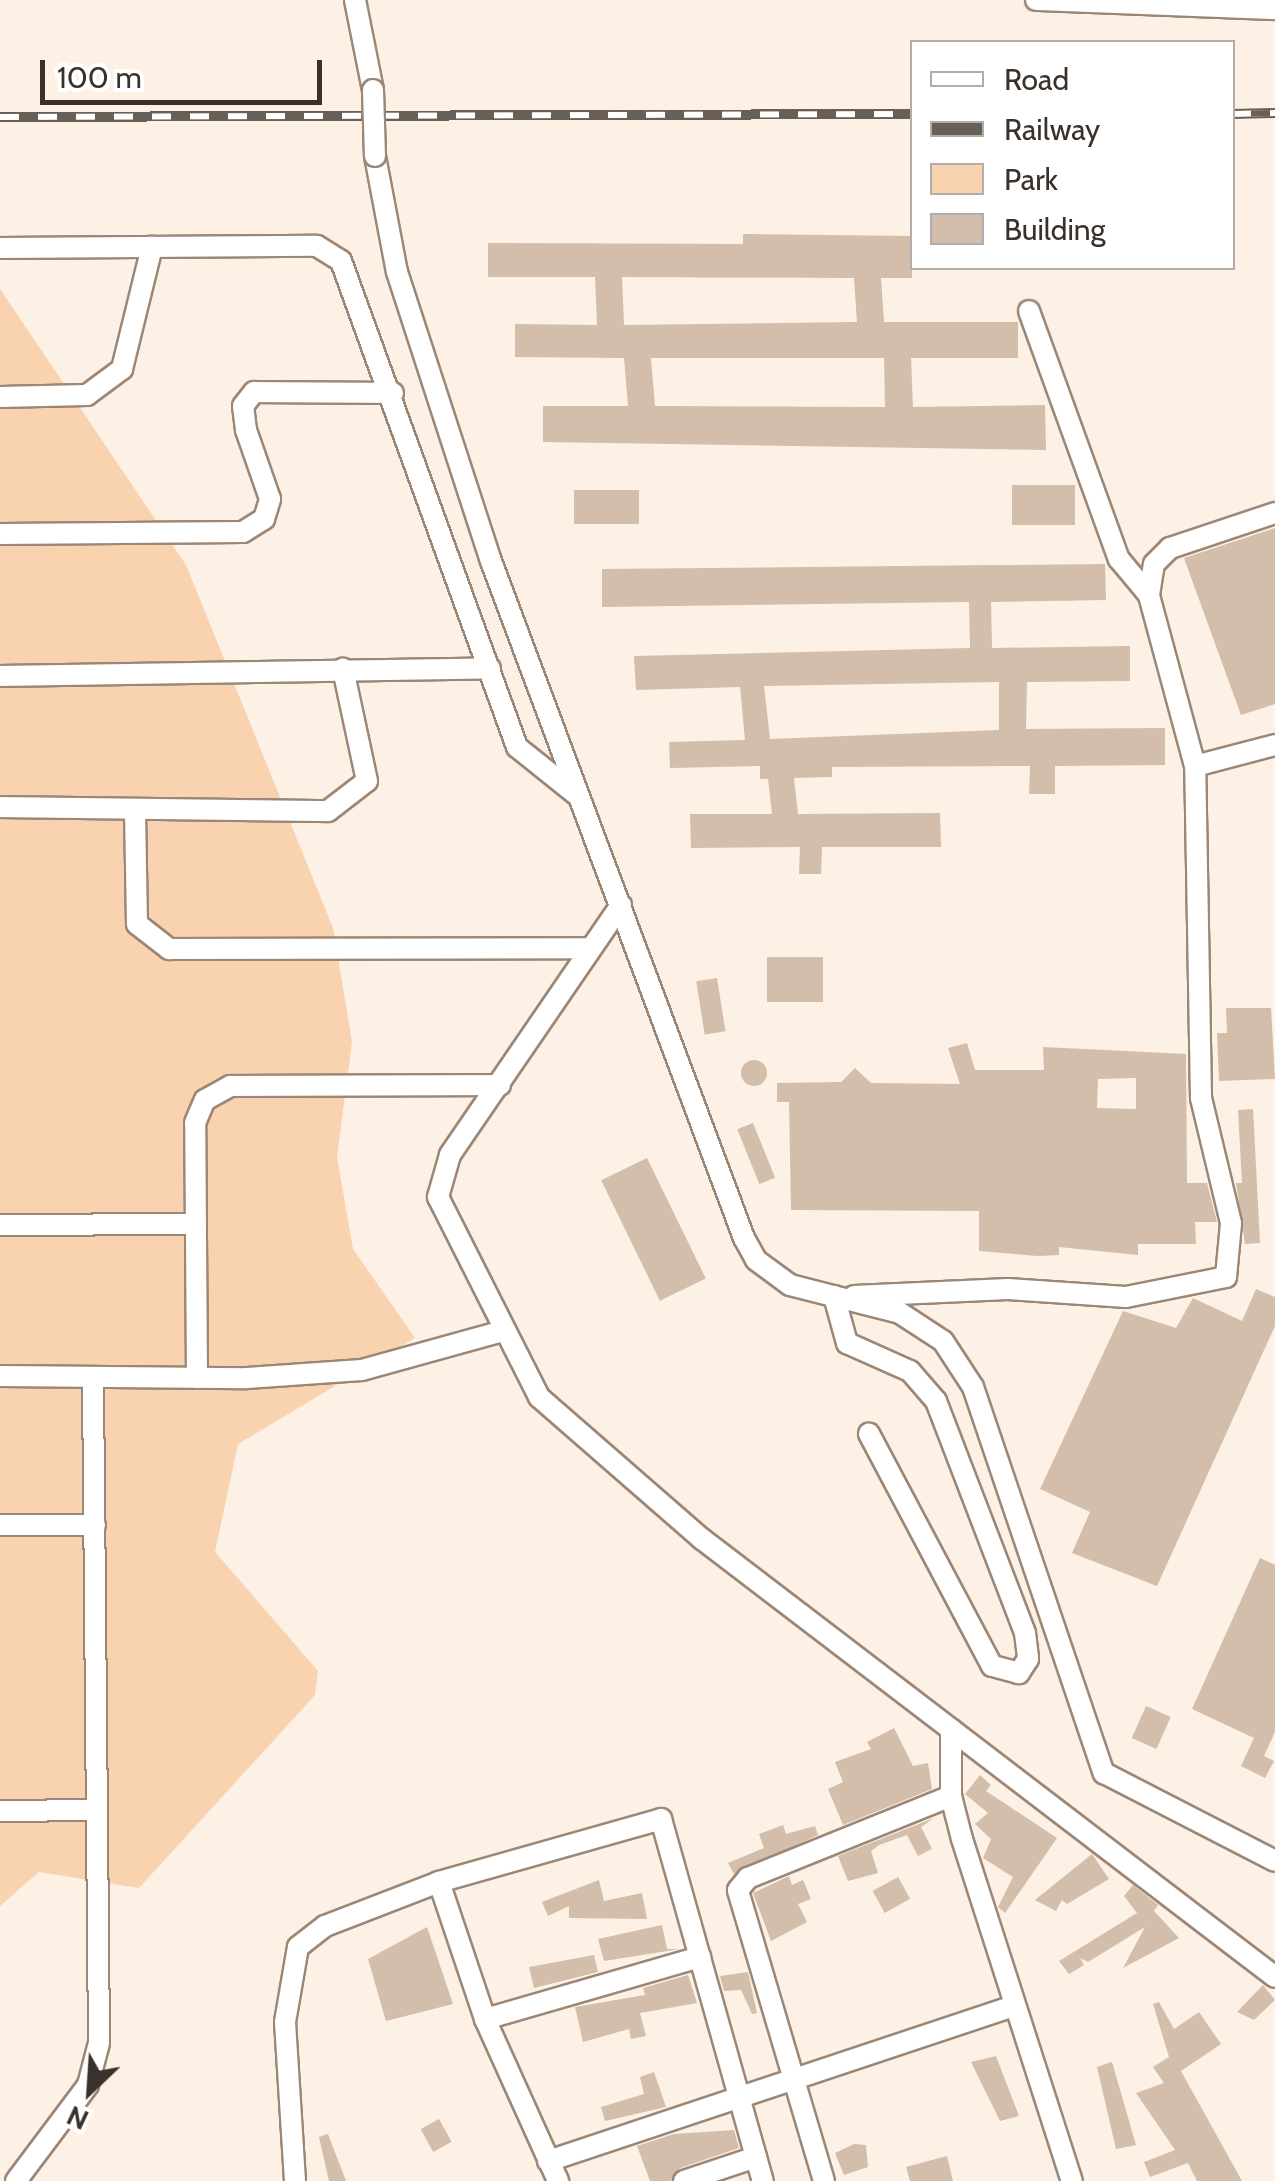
<!DOCTYPE html>
<html>
<head>
<meta charset="utf-8">
<style>
	body { margin:0 }
	#map { position:relative; width:1275px; height:2181px; overflow:hidden; background:#fdf0e4; font-family:Cabin,sans-serif }
	div>[style] { position:absolute }
	[style*='--x'] { left:calc(var(--x)*1px); top:calc(var(--y)*1px); width:calc(var(--w)*1px); rotate:calc(var(--a)*1deg) }
	.green>* { inset:0; background:#f9d2b0 }
	.building>* { inset:0; background:#d3bdab; transform-origin:0 0 }
	.round { border-radius:50% }
	.roads { filter:drop-shadow(2px 0 #9c8776) drop-shadow(-2px 0 #9c8776) drop-shadow(0 2px #9c8776) drop-shadow(0 -2px #9c8776) }
	.minor>* { height:20px; margin:-10px; padding:0 10px; transform-origin:10px; border-radius:10px; background:#fff }
	.rail>* { height:10px; margin-top:-5px; transform-origin:0; background:repeating-linear-gradient(90deg,#fff 0 19px,#685f56 0 38px); box-sizing:border-box; border-block:2px solid #685f56 }
	.bridges { filter:drop-shadow(2px 0 #9c8776) drop-shadow(-2px 0 #9c8776) drop-shadow(0 2px #9c8776) drop-shadow(0 -2px #9c8776) }
	.minor-bridge>* { height:20px; margin:-10px; padding:0 10px; transform-origin:10px; border-radius:10px; background:#fff }
	span { translate:-50% -50%; white-space:nowrap; text-align:center; line-height:1.15; -webkit-text-stroke:8px #fff; paint-order:stroke }
	.legend { position:absolute; left:910px; top:40px; width:325px; height:230px; box-sizing:border-box; background:#fff; border:2px solid #b0adaa; margin:0; padding:12px 18px; list-style:none; font-size:30px; color:#3a322a }
	.legend li { display:flex; align-items:center; gap:20px; height:50px }
	.legend b { width:50px; border:2px solid #b0adaa }
	.north { position:absolute; left:40px; top:2041px; width:100px; height:100px; -webkit-text-stroke:8px #fff; paint-order:stroke; rotate:205deg; font-size:28px; font-weight:700; line-height:40px; text-align:center; color:#3a322a }
	.north::after { content:''; display:block; margin:auto; width:35px; height:45px; background:#3a322a; clip-path:polygon(50% 0,100% 100%,50% 72%,0 100%) }
	.scale { position:absolute; left:40px; top:60px; width:282px; height:45px; box-sizing:border-box; border:5px solid #3a322a; border-top:0; padding-left:12px; font-size:30px; line-height:35px; white-space:nowrap; color:#3a322a; -webkit-text-stroke:8px #fff; paint-order:stroke }
</style>
</head>
<body>
<div id="map">
	<div class="green">
		<div style="clip-path:polygon(0 289px,186px 565px,333px 928px,352px 1042px,337px 1157px,353px 1249px,415px 1338px,238px 1444px,215px 1552px,318px 1671px,315px 1695px,139px 1888px,39px 1872px,0 1906px)"></div>
	</div>
	<div class="building">
		<div style="clip-path:polygon(evenodd,743px 234px,912px 236px,912px 278px,881px 278px,884px 322px,1018px 322px,1018px 358px,911px 358px,913px 407px,1045px 405px,1046px 450px,543px 442px,543px 406px,628px 406px,624px 358px,515px 357px,515px 324px,597px 325px,595px 277px,488px 277px,488px 243px,743px 244px,743px 234px,622px 277px,854px 278px,857px 322px,624px 325px,622px 277px,743px 234px,651px 358px,884px 358px,885px 407px,655px 406px,651px 358px)"></div>
		<div style="left:1075px;top:485px;width:40px;height:63px;rotate:90deg"></div>
		<div style="left:574px;top:490px;width:65px;height:34px"></div>
		<div style="clip-path:polygon(1275px 528px,1275px 704px,1241px 715px,1184px 558px)"></div>
		<div style="clip-path:polygon(evenodd,1105px 564px,1106px 600px,991px 602px,992px 648px,1130px 646px,1130px 681px,1027px 682px,1026px 729px,1165px 728px,1165px 765px,1055px 766px,1055px 794px,1029px 794px,1030px 766px,832px 767px,832px 777px,794px 778px,798px 814px,940px 813px,941px 847px,822px 847px,821px 874px,799px 874px,800px 847px,691px 848px,690px 814px,772px 814px,768px 779px,760px 779px,760px 766px,670px 768px,669px 742px,745px 740px,740px 687px,636px 690px,634px 656px,970px 648px,969px 602px,602px 607px,602px 569px,1105px 564px,999px 682px,999px 730px,770px 739px,764px 686px,999px 682px)"></div>
		<div style="left:767px;top:957px;width:56px;height:45px"></div>
		<div style="left:717px;top:978px;width:54px;height:21px;rotate:81deg"></div>
		<div style="clip-path:polygon(1226px 1008px,1271px 1008px,1275px 1079px,1219px 1081px,1217px 1033px,1227px 1033px)"></div>
		<div style="clip-path:polygon(evenodd,967px 1043px,975px 1070px,1044px 1070px,1043px 1047px,1186px 1054px,1187px 1183px,1207px 1183px,1217px 1222px,1195px 1222px,1196px 1244px,1138px 1244px,1138px 1255px,1059px 1247px,1059px 1255px,1037px 1256px,979px 1251px,979px 1211px,791px 1210px,789px 1102px,777px 1102px,777px 1083px,841px 1082px,855px 1068px,871px 1083px,960px 1084px,948px 1048px,967px 1043px,1136px 1078px,1136px 1109px,1097px 1108px,1098px 1079px,1136px 1078px)"></div>
		<div class="round" style="left:741px;top:1060px;width:26px;height:26px"></div>
		<div style="clip-path:polygon(1253px 1109px,1260px 1243px,1245px 1244px,1236px 1183px,1242px 1183px,1238px 1110px)"></div>
		<div style="left:753px;top:1123px;width:59px;height:17px;rotate:68deg"></div>
		<div style="left:647px;top:1158px;width:134px;height:51px;rotate:64deg"></div>
		<div style="clip-path:polygon(1256px 1289px,1275px 1297px,1275px 1326px,1157px 1586px,1072px 1553px,1090px 1512px,1040px 1489px,1123px 1311px,1176px 1328px,1193px 1298px,1242px 1321px)"></div>
		<div style="clip-path:polygon(1260px 1558px,1275px 1565px,1275px 1732px,1264px 1756px,1274px 1761px,1265px 1778px,1241px 1766px,1254px 1738px,1192px 1709px)"></div>
		<div style="left:1146px;top:1706px;width:27px;height:35px;rotate:24deg"></div>
		<div style="clip-path:polygon(894px 1728px,913px 1766px,928px 1763px,932px 1789px,843px 1825px,828px 1789px,843px 1782px,835px 1762px,871px 1749px,867px 1742px)"></div>
		<div style="clip-path:polygon(980px 1775px,991px 1785px,986px 1791px,1057px 1838px,1005px 1913px,998px 1907px,1013px 1877px,983px 1858px,991px 1839px,975px 1824px,988px 1813px,965px 1794px)"></div>
		<div style="clip-path:polygon(934px 1818px,921px 1827px,932px 1849px,918px 1856px,907px 1835px,879px 1845px,871px 1851px,878px 1873px,848px 1881px,838px 1856px)"></div>
		<div style="clip-path:polygon(783px 1825px,786px 1834px,815px 1826px,818px 1835px,734px 1874px,728px 1863px,764px 1848px,759px 1834px)"></div>
		<div style="clip-path:polygon(1092px 1854px,1109px 1879px,1067px 1904px,1062px 1900px,1056px 1911px,1035px 1900px)"></div>
		<div style="clip-path:polygon(789px 1876px,792px 1885px,803px 1880px,811px 1899px,798px 1904px,807px 1922px,771px 1941px,753px 1893px)"></div>
		<div style="left:898px;top:1877px;width:25px;height:29px;rotate:61deg"></div>
		<div style="clip-path:polygon(599px 1880px,604px 1901px,642px 1893px,647px 1919px,569px 1918px,569px 1906px,548px 1916px,542px 1902px)"></div>
		<div style="clip-path:polygon(1133px 1885px,1158px 1905px,1154px 1911px,1179px 1938px,1123px 1968px,1145px 1927px,1088px 1962px,1080px 1958px,1084px 1965px,1069px 1974px,1059px 1961px,1137px 1913px,1124px 1896px)"></div>
		<div style="clip-path:polygon(662px 1925px,667px 1949px,680px 1949px,604px 1961px,598px 1939px)"></div>
		<div style="clip-path:polygon(427px 1927px,453px 2004px,386px 2021px,368px 1959px)"></div>
		<div style="clip-path:polygon(594px 1955px,598px 1972px,534px 1988px,529px 1967px)"></div>
		<div style="clip-path:polygon(748px 1972px,757px 2013px,752px 2014px,741px 1990px,724px 1991px,720px 1976px)"></div>
		<div style="clip-path:polygon(688px 1975px,697px 2003px,640px 2013px,646px 2036px,631px 2039px,629px 2029px,583px 2042px,575px 2007px,645px 1995px,643px 1988px)"></div>
		<div style="clip-path:polygon(1263px 1985px,1275px 2000px,1254px 2020px,1237px 2012px)"></div>
		<div style="clip-path:polygon(1159px 2002px,1174px 2029px,1199px 2012px,1221px 2044px,1181px 2071px,1242px 2181px,1197px 2181px,1188px 2163px,1150px 2177px,1144px 2162px,1175px 2150px,1136px 2093px,1164px 2083px,1153px 2067px,1169px 2057px,1153px 2004px)"></div>
		<div style="clip-path:polygon(996px 2056px,1019px 2116px,1000px 2121px,971px 2062px)"></div>
		<div style="clip-path:polygon(1112px 2062px,1136px 2145px,1116px 2149px,1097px 2067px)"></div>
		<div style="clip-path:polygon(654px 2072px,666px 2107px,605px 2121px,601px 2107px,644px 2094px,640px 2077px)"></div>
		<div style="left:439px;top:2119px;width:26px;height:21px;rotate:61deg"></div>
		<div style="clip-path:polygon(734px 2130px,739px 2148px,680px 2168px,671px 2181px,650px 2181px,637px 2146px,674px 2134px)"></div>
		<div style="clip-path:polygon(328px 2134px,346px 2181px,329px 2181px,319px 2137px)"></div>
		<div style="clip-path:polygon(854px 2144px,866px 2145px,868px 2167px,844px 2175px,835px 2153px)"></div>
		<div style="clip-path:polygon(947px 2156px,953px 2181px,910px 2181px,906px 2167px)"></div>
	</div>
	<div class="roads">
		<div class="minor">
			<div style="--x:355;--y:0;--w:92;--a:78.7"></div>
			<div style="--x:1036;--y:0;--w:239;--a:2.2"></div>
			<div style="--x:375;--y:156;--w:118;--a:79.3"></div>
			<div style="--x:397;--y:272;--w:304;--a:72"></div>
			<div style="--x:491;--y:561;--w:723;--a:69.51"></div>
			<div style="--x:744;--y:1238;--w:25;--a:61"></div>
			<div style="--x:756;--y:1260;--w:42;--a:36.3"></div>
			<div style="--x:790;--y:1285;--w:114;--a:14.3"></div>
			<div style="--x:900;--y:1313;--w:51;--a:33.1"></div>
			<div style="--x:943;--y:1341;--w:55;--a:56.9"></div>
			<div style="--x:973;--y:1387;--w:408;--a:71.3"></div>
			<div style="--x:1104;--y:1773;--w:192;--a:27.2"></div>
			<div style="--x:0;--y:248;--w:317;--a:-0.4"></div>
			<div style="--x:317;--y:246;--w:28;--a:32"></div>
			<div style="--x:341;--y:261;--w:517;--a:70.09"></div>
			<div style="--x:517;--y:747;--w:77;--a:38.7"></div>
			<div style="--x:1029;--y:311;--w:264;--a:70.1"></div>
			<div style="--x:1119;--y:559;--w:47;--a:50.2"></div>
			<div style="--x:0;--y:397;--w:87;--a:-1.3"></div>
			<div style="--x:87;--y:395;--w:44;--a:-36.6"></div>
			<div style="--x:122;--y:369;--w:126;--a:-76.2"></div>
			<div style="--x:0;--y:534;--w:243;--a:-0.5"></div>
			<div style="--x:243;--y:532;--w:25;--a:-32"></div>
			<div style="--x:264;--y:519;--w:21;--a:-73"></div>
			<div style="--x:270;--y:499;--w:73;--a:-109.2"></div>
			<div style="--x:246;--y:430;--w:24;--a:-97"></div>
			<div style="--x:243;--y:406;--w:18;--a:-52"></div>
			<div style="--x:254;--y:392;--w:139;--a:0.4"></div>
			<div style="--x:0;--y:676;--w:490;--a:-0.9"></div>
			<div style="--x:1195;--y:766;--w:83;--a:-14.7"></div>
			<div style="--x:0;--y:807;--w:328;--a:0.7"></div>
			<div style="--x:328;--y:811;--w:49;--a:-37.6"></div>
			<div style="--x:367;--y:781;--w:115;--a:-102.1"></div>
			<div style="--x:135;--y:810;--w:114;--a:89"></div>
			<div style="--x:137;--y:924;--w:41;--a:38"></div>
			<div style="--x:169;--y:949;--w:416;--a:-0.1"></div>
			<div style="--x:621;--y:905;--w:303;--a:124.4"></div>
			<div style="--x:450;--y:1155;--w:44;--a:105.9"></div>
			<div style="--x:438;--y:1197;--w:224;--a:63.2"></div>
			<div style="--x:539;--y:1397;--w:216;--a:41.1"></div>
			<div style="--x:702;--y:1539;--w:721;--a:37.39"></div>
			<div style="--x:0;--y:1225;--w:196;--a:-0.3"></div>
			<div style="--x:834;--y:1296;--w:49;--a:74.5"></div>
			<div style="--x:847;--y:1343;--w:69;--a:24"></div>
			<div style="--x:910;--y:1371;--w:40;--a:49"></div>
			<div style="--x:936;--y:1401;--w:248;--a:69"></div>
			<div style="--x:1025;--y:1633;--w:26;--a:83"></div>
			<div style="--x:1028;--y:1659;--w:17;--a:123"></div>
			<div style="--x:1019;--y:1673;--w:28;--a:-165"></div>
			<div style="--x:992;--y:1666;--w:263;--a:-117.9"></div>
			<div style="--x:854;--y:1296;--w:154;--a:-2.6"></div>
			<div style="--x:1008;--y:1289;--w:118;--a:3.9"></div>
			<div style="--x:1126;--y:1297;--w:102;--a:-11.3"></div>
			<div style="--x:1226;--y:1277;--w:54;--a:-84.7"></div>
			<div style="--x:1231;--y:1223;--w:129;--a:-103.5"></div>
			<div style="--x:1201;--y:1098;--w:332;--a:-91"></div>
			<div style="--x:1195;--y:766;--w:177;--a:-105.1"></div>
			<div style="--x:1149;--y:595;--w:31;--a:-81"></div>
			<div style="--x:1154;--y:564;--w:23;--a:-45"></div>
			<div style="--x:1170;--y:548;--w:111;--a:-18.4"></div>
			<div style="--x:0;--y:1376;--w:247;--a:0.5"></div>
			<div style="--x:247;--y:1378;--w:115;--a:-4"></div>
			<div style="--x:362;--y:1370;--w:146;--a:-15.5"></div>
			<div style="--x:197;--y:1378;--w:255;--a:-90.4"></div>
			<div style="--x:195;--y:1123;--w:25;--a:-67"></div>
			<div style="--x:205;--y:1100;--w:29;--a:-29"></div>
			<div style="--x:230;--y:1086;--w:270;--a:-0.2"></div>
			<div style="--x:0;--y:1525;--w:95;--a:0"></div>
			<div style="--x:951;--y:1729;--w:67;--a:90"></div>
			<div style="--x:951;--y:1796;--w:44;--a:75.7"></div>
			<div style="--x:962;--y:1839;--w:359;--a:72.2"></div>
			<div style="--x:0;--y:1811;--w:97;--a:-0.6"></div>
			<div style="--x:439;--y:1882;--w:145;--a:71.4"></div>
			<div style="--x:485;--y:2019;--w:178;--a:65.7"></div>
			<div style="--x:485;--y:2019;--w:224;--a:-16.1"></div>
			<div style="--x:548;--y:2161;--w:491;--a:-18.4"></div>
			<div style="--x:16;--y:2181;--w:120;--a:-53.1"></div>
			<div style="--x:88;--y:2085;--w:43;--a:-75.3"></div>
			<div style="--x:99;--y:2043;--w:666;--a:-90.52"></div>
			<div style="--x:295;--y:2181;--w:159;--a:-93.6"></div>
			<div style="--x:285;--y:2022;--w:76;--a:-80.2"></div>
			<div style="--x:298;--y:1947;--w:34;--a:-38"></div>
			<div style="--x:325;--y:1926;--w:122;--a:-21.1"></div>
			<div style="--x:439;--y:1882;--w:231;--a:-15.8"></div>
			<div style="--x:661;--y:1819;--w:376;--a:74.3"></div>
			<div style="--x:684;--y:2181;--w:76;--a:-18.4"></div>
			<div style="--x:824;--y:2181;--w:303;--a:-106.5"></div>
			<div style="--x:738;--y:1890;--w:16;--a:-50"></div>
			<div style="--x:748;--y:1878;--w:219;--a:-22"></div>
		</div>
	</div>
	<div class="rail">
		<div style="--x:1232;--y:114;--w:43;--a:-1.3"></div>
		<div style="--x:0;--y:117;--w:912;--a:-0.19"></div>
	</div>
	<div class="bridges">
		<div class="minor-bridge">
			<div style="--x:373;--y:90;--w:66;--a:88.3"></div>
		</div>
	</div>
	<ul class="legend">
	<li><b style="height:12px;background:#fff"></b>Road</li>
	<li><b style="height:12px;background:#685f56"></b>Railway</li>
	<li><b style="height:28px;background:#f9d2b0"></b>Park</li>
	<li><b style="height:28px;background:#d3bdab"></b>Building</li>
	</ul>
	<div class="north">N</div>
	<div class="scale">100 m</div>
</div>
</body>
</html>
